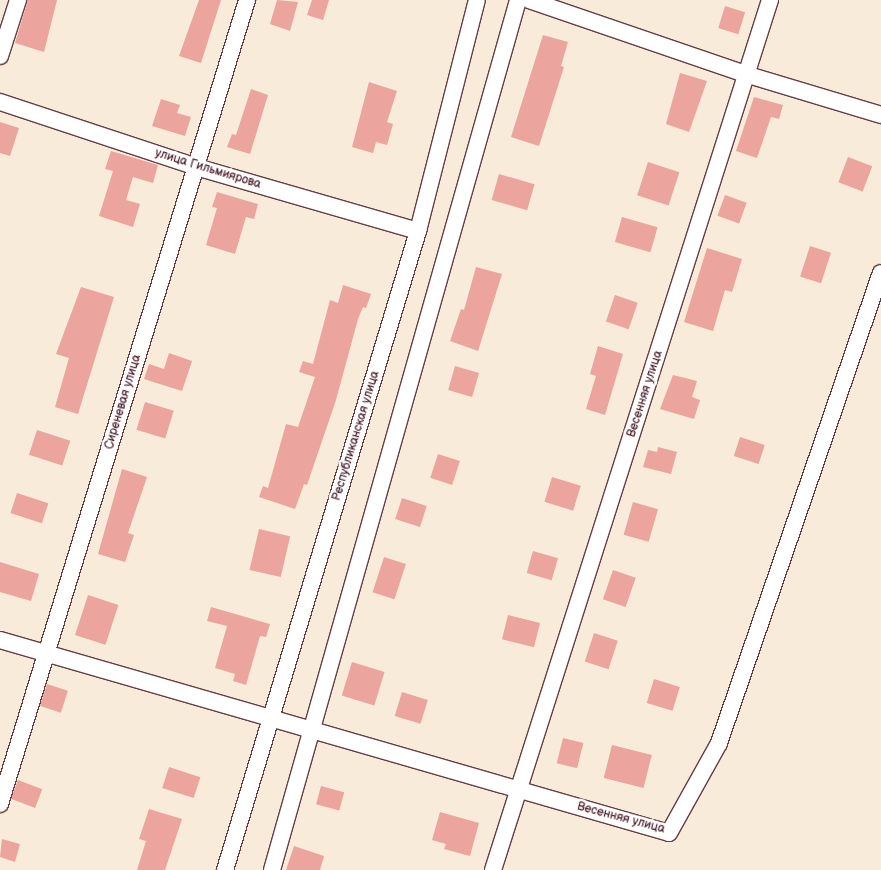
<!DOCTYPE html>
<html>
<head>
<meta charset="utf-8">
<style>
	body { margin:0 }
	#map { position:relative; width:881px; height:870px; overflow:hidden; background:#f8ebda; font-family:"Balsamiq Sans",sans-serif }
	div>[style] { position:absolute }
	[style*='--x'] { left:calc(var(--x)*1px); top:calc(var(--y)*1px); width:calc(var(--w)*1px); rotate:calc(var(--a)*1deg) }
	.building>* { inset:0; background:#eba49e; transform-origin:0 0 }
	.roads { filter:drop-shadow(1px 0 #643e45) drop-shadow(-1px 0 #643e45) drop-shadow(0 1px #643e45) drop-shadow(0 -1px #643e45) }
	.minor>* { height:16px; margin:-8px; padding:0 8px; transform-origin:8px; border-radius:8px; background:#fff }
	span { translate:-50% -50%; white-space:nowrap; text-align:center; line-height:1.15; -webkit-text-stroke:5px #fff; paint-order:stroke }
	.street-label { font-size:12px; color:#4a1f2b }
</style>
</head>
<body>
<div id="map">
	<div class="building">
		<div style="clip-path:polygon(28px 0,57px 0,44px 52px,15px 43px)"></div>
		<div style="clip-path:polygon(199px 0,221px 0,201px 63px,179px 56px)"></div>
		<div style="clip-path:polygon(277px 0,298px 2px,290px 31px,270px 24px)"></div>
		<div style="clip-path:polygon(312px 0,329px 0,323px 20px,307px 15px)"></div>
		<div style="left:725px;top:6px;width:21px;height:23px;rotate:17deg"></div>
		<div style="clip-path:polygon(543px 35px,568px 42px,561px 66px,564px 67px,539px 146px,511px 137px)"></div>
		<div style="clip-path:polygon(680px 73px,707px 81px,689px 132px,666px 124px)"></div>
		<div style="clip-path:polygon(369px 82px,397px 91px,387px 122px,393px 124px,387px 145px,376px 142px,373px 153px,352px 147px)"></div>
		<div style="clip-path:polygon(251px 89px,268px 95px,250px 154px,227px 147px,232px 134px,236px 135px)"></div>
		<div style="clip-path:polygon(754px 97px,783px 105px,779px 119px,771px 117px,757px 158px,736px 151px)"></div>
		<div style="clip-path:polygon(161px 99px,180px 105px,177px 113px,191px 117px,185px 136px,152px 126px)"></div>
		<div style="clip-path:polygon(0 122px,19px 128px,10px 156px,0 153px)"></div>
		<div style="clip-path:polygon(111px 151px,158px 165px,153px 183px,133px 177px,126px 200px,140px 204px,133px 227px,99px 216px,113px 171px,105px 169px)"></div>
		<div style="left:848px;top:157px;width:26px;height:27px;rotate:21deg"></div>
		<div style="left:648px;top:162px;width:33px;height:35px;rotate:18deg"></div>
		<div style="left:499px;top:174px;width:37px;height:27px;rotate:16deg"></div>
		<div style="clip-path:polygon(217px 192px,258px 204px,254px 219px,246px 217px,235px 254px,206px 245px,217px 208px,212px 207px)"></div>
		<div style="left:725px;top:195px;width:23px;height:22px;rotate:20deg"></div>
		<div style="left:622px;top:217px;width:37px;height:26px;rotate:16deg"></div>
		<div style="left:810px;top:246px;width:22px;height:32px;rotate:18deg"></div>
		<div style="clip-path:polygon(707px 248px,742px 259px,732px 292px,725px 290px,713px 331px,684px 322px)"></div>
		<div style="clip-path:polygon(476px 267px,502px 274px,478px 351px,450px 341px,461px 309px,464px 310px)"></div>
		<div style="clip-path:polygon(343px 285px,371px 294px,366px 308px,363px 307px,358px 319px,336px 400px,307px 485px,304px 484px,295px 509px,259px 497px,263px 486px,268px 488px,286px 424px,298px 427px,315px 377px,299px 372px,303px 361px,313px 364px,330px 300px,338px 303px)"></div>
		<div style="clip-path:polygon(81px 287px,114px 297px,78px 414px,55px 407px,69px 358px,56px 354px)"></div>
		<div style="left:615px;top:295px;width:24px;height:28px;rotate:19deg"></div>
		<div style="clip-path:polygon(598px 346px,623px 354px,605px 415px,586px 409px,596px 376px,590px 374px)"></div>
		<div style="clip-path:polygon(169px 353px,192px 361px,182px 391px,144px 379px,149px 364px,164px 369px)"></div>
		<div style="left:455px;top:366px;width:25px;height:25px;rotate:16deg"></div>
		<div style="clip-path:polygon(673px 375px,697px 381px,692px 397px,700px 400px,694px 419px,660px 409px)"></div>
		<div style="left:145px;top:402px;width:30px;height:29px;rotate:17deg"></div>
		<div style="left:37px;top:430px;width:35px;height:26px;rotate:18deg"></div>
		<div style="left:740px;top:437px;width:26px;height:20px;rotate:18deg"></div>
		<div style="clip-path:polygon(658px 447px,677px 452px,671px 474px,643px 467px,648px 450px,657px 452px)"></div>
		<div style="left:438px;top:454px;width:23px;height:25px;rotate:18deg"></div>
		<div style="clip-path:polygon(122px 469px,147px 477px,128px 533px,134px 535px,125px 562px,98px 554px)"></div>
		<div style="left:552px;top:477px;width:30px;height:26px;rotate:17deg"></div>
		<div style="left:17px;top:493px;width:33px;height:21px;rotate:18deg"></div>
		<div style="left:402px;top:498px;width:26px;height:22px;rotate:18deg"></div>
		<div style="left:633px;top:502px;width:26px;height:34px;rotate:16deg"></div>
		<div style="left:259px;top:529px;width:32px;height:42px;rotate:13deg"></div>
		<div style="left:533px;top:551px;width:26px;height:23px;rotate:16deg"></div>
		<div style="left:384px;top:557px;width:23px;height:37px;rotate:18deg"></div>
		<div style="clip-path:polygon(0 562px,39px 574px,31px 601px,0 592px)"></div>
		<div style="left:613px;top:570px;width:24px;height:31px;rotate:19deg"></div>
		<div style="left:88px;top:595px;width:32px;height:42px;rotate:18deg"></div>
		<div style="clip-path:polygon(211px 607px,270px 624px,266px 637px,260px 636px,246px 685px,233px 681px,235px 674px,215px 668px,227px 626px,207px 621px)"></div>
		<div style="left:508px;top:615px;width:33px;height:25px;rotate:14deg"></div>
		<div style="left:594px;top:633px;width:25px;height:30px;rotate:18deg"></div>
		<div style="left:352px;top:662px;width:34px;height:35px;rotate:17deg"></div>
		<div style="left:654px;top:679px;width:27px;height:25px;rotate:17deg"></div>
		<div style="left:47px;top:684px;width:22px;height:23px;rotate:18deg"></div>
		<div style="left:402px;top:692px;width:27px;height:25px;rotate:17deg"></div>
		<div style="left:563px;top:738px;width:21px;height:26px;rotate:14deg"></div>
		<div style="left:612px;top:745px;width:41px;height:34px;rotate:14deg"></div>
		<div style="left:169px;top:767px;width:33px;height:22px;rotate:18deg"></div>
		<div style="left:18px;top:780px;width:26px;height:20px;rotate:21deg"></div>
		<div style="left:321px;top:786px;width:24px;height:19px;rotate:15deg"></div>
		<div style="clip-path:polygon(149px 809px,182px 819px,165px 870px,137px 870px,146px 841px,139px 839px)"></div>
		<div style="clip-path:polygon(440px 812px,479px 823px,470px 856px,444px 849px,446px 844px,432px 840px)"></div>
		<div style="clip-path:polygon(2px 839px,20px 844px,15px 862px,0 857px)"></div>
		<div style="clip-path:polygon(294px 846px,324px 856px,320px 870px,286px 870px)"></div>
	</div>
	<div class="roads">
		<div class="minor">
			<div style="--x:529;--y:0;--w:231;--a:18.9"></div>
			<div style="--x:748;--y:75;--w:139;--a:16.7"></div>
			<div style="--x:0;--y:56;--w:59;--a:-72.2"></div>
			<div style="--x:0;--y:102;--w:206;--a:18.3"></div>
			<div style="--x:196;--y:167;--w:231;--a:16.1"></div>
			<div style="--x:0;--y:640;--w:696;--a:16.09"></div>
			<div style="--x:669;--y:833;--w:103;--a:-60.9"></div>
			<div style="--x:719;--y:743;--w:497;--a:-71"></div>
			<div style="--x:0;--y:804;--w:841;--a:-72.92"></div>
			<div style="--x:225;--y:870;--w:668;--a:-73.19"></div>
			<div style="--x:418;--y:231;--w:238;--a:-75.7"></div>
			<div style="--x:272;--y:870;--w:904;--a:-74.21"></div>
			<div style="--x:493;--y:870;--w:913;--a:-72.34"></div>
		</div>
	</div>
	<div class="street-label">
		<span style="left:208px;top:169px;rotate:17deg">улица Гильмиярова</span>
		<span style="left:645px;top:394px;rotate:-72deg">Весенняя улица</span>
		<span style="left:123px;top:402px;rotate:-73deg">Сиреневая улица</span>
		<span style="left:356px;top:436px;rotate:-73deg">Республиканская улица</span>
		<span style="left:621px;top:818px;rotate:15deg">Весенняя улица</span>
	</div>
</div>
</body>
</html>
